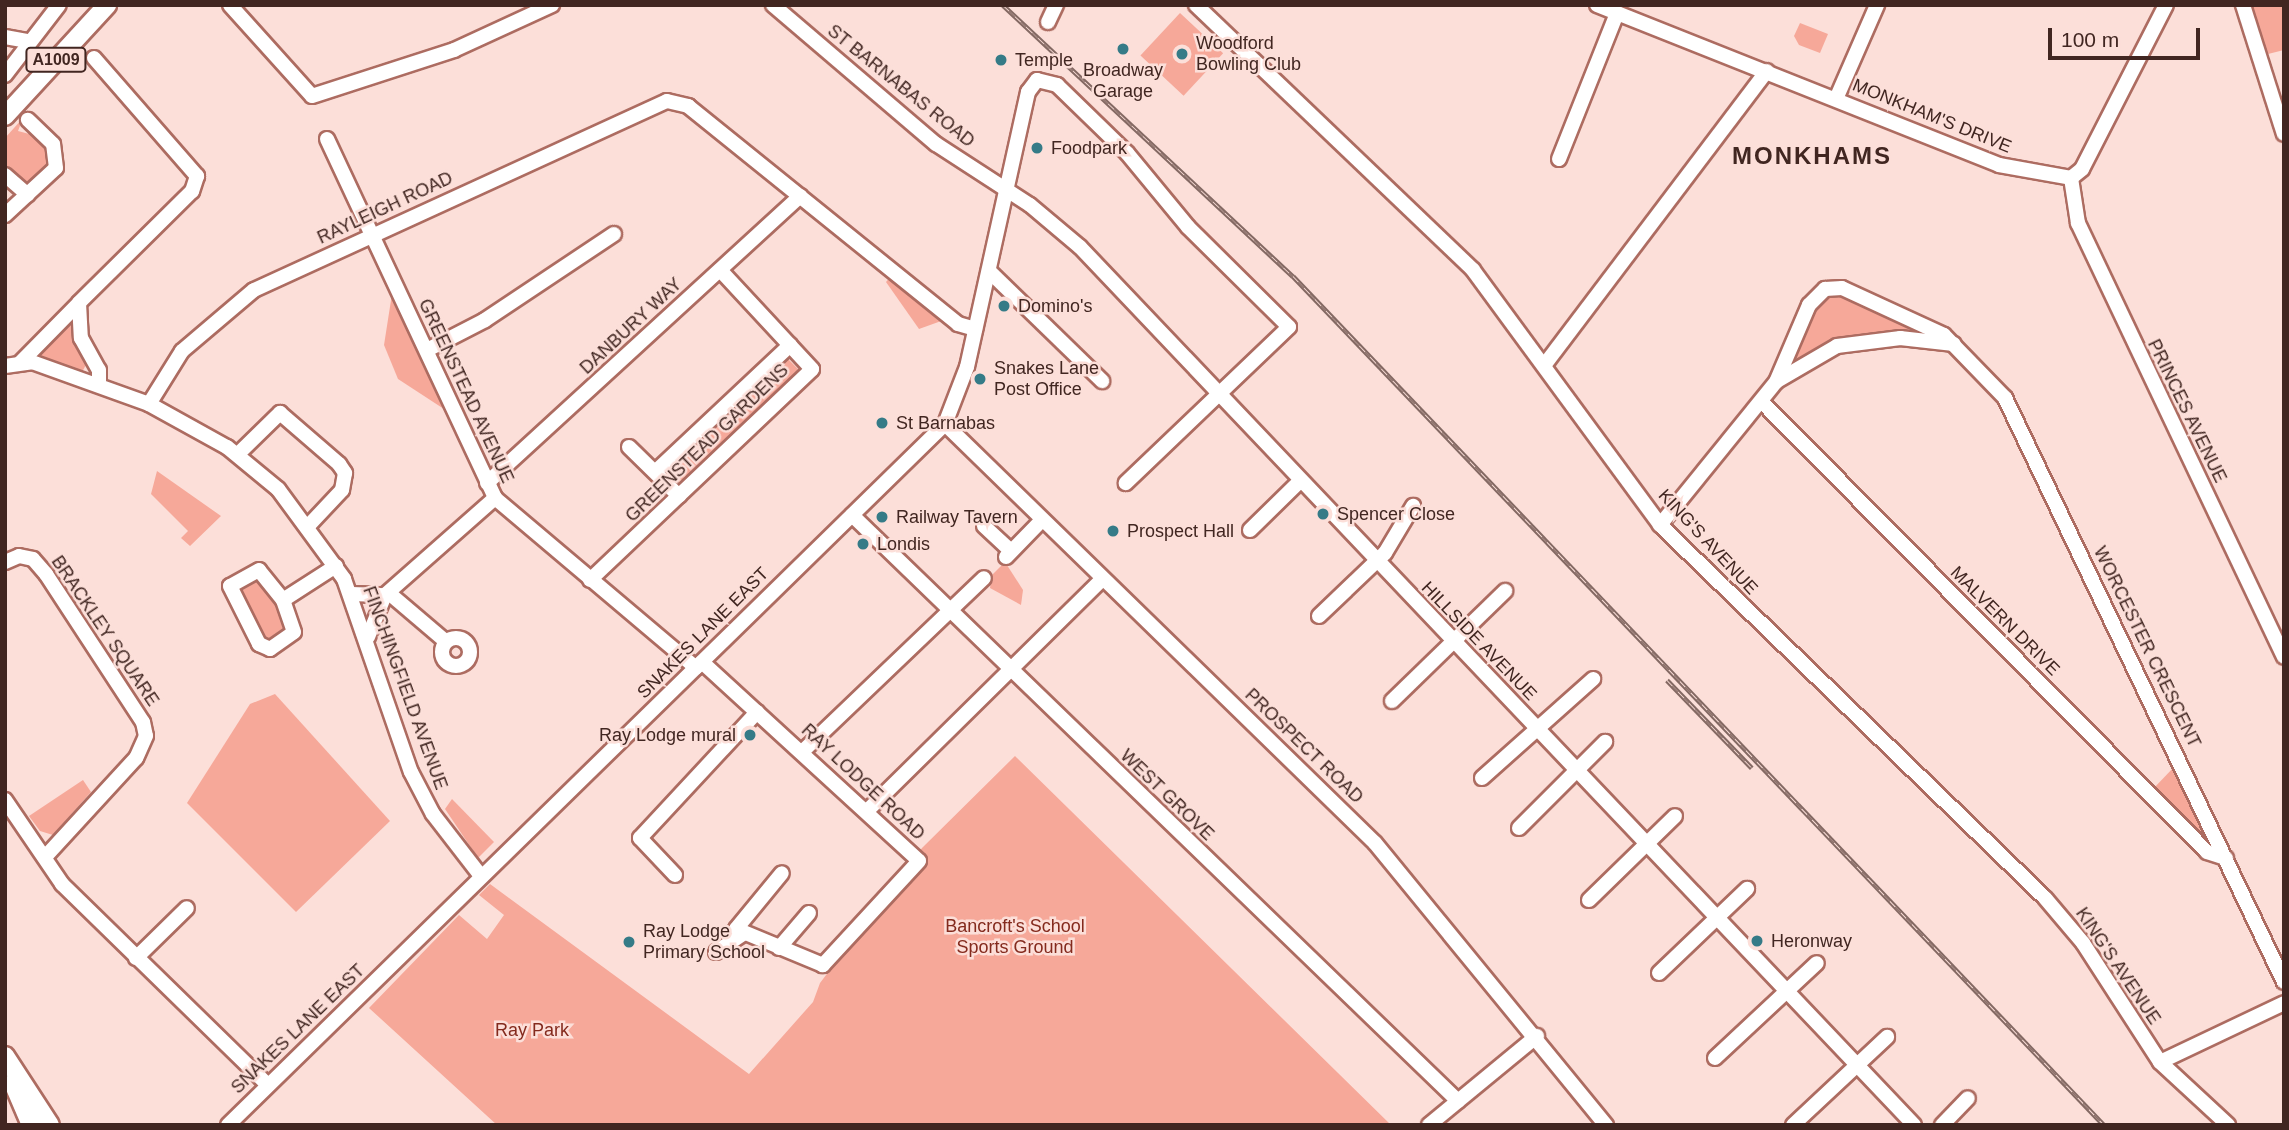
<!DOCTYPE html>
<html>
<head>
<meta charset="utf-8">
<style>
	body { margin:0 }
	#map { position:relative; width:2289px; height:1130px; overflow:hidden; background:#fcdfd9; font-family:Helvetica,sans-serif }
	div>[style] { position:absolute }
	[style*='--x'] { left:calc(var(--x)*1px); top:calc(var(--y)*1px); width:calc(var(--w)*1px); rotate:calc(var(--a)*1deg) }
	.green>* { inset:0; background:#f6a899; transform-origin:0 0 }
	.roads { filter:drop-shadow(2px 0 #ad6c61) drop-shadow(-2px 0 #ad6c61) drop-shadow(0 2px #ad6c61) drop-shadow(0 -2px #ad6c61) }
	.minor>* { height:14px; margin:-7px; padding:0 7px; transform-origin:7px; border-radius:7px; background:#fff }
	.minor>.ring { margin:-7px; padding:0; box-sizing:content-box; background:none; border:14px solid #fff; border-radius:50% }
	.major>* { height:18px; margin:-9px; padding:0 9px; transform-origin:9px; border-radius:9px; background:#fff }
	.rail>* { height:5px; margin-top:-2.5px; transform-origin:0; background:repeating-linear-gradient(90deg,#fcdfd9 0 8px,#846963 0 16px); box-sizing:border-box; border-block:2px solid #846963 }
	.dots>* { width:19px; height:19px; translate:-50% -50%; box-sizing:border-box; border:4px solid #fcdfd9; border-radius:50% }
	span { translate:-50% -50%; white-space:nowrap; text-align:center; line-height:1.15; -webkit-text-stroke:5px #fcdfd9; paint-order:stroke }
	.shield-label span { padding:2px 5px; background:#fcdfd9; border:2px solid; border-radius:5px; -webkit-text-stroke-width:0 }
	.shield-label { font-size:16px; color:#412621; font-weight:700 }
	.poi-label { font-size:18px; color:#412621 }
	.left { translate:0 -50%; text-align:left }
	.right { translate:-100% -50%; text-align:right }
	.street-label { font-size:18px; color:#412621 }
	.park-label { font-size:18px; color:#842a1d }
	.district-label { font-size:24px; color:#412621; font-weight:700; letter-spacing:2px }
	.frame { position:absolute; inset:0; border:7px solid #412621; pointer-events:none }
	.scale { position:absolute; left:2048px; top:28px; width:152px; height:32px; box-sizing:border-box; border:4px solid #412621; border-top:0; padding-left:9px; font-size:21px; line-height:24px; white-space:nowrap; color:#412621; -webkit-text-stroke:5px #fcdfd9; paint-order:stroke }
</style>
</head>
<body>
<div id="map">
	<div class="green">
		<div style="clip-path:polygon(2250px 5px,2284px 5px,2284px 50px,2264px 55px)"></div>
		<div style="left:1180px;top:13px;width:59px;height:58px;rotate:43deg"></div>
		<div style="clip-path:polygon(1800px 23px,1828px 34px,1820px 53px,1799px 45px,1794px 36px)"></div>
		<div style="clip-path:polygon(23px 118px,18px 131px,33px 135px,55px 161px,25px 187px,5px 167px,5px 138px)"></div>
		<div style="clip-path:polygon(891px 276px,944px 320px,919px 329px,886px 282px)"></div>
		<div style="clip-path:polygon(1844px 293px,1943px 338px,1827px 346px,1786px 370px,1812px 308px,1821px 296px)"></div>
		<div style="clip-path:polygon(392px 294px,447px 411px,398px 379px,384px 345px)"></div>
		<div style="clip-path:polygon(70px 321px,87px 363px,82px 372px,33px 356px)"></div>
		<div style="left:785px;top:356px;width:23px;height:170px;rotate:45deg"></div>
		<div style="clip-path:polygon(157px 471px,221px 516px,190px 546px,181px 538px,188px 531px,151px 494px)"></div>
		<div style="clip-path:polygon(1005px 562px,1023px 590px,1021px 605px,990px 588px,992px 575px)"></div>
		<div style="clip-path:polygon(256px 575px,290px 626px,272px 643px,264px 641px,237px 585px)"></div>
		<div style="clip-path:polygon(275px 694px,390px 821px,296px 912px,187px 803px,250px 704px)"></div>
		<div style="clip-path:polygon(1015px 756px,1391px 1125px,497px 1125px,369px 1008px,459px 915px,487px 939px,504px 915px,479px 895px,490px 884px,749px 1074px,813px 1002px,820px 983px,922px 848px)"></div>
		<div style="clip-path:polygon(2175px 766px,2212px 840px,2207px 845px,2152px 790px)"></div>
		<div style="clip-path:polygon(83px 780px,91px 792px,53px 835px,40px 831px,29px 816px)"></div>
		<div style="clip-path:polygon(452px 799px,494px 842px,478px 858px,445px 809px)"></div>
	</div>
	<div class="roads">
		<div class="minor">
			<div style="--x:230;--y:5;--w:122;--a:48"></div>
			<div style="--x:312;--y:96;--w:149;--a:-17.9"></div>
			<div style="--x:454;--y:50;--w:108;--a:-24.7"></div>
			<div style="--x:773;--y:5;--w:214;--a:40.5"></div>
			<div style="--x:936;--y:144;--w:112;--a:33"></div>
			<div style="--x:1030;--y:205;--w:65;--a:40"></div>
			<div style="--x:1080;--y:247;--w:1211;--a:46.47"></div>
			<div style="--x:1196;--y:5;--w:383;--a:43.7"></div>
			<div style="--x:1473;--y:270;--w:316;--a:53.7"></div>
			<div style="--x:1660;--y:525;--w:536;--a:44.09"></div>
			<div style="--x:2045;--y:898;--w:59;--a:49.8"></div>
			<div style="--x:2083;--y:943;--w:142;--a:57.1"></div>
			<div style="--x:2160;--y:1062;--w:93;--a:42.8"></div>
			<div style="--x:1597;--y:5;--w:433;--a:21.7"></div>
			<div style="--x:1999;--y:165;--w:73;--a:10.2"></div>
			<div style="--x:2071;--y:178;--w:14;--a:-39"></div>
			<div style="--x:2082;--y:169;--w:184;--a:-62.9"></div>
			<div style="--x:2243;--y:5;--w:135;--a:72.4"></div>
			<div style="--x:1048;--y:22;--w:19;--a:-65"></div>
			<div style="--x:5;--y:37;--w:22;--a:10"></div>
			<div style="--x:94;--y:58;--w:157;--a:48.9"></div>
			<div style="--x:197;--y:176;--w:16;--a:108"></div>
			<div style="--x:192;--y:191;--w:159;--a:135.3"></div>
			<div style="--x:79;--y:303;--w:35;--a:87"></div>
			<div style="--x:81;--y:338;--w:37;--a:61"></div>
			<div style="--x:99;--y:370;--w:14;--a:90"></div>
			<div style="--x:5;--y:75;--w:88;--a:-52.4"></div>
			<div style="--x:1836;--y:99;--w:103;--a:-66.4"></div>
			<div style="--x:327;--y:139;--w:396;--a:64.9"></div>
			<div style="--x:495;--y:498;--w:263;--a:40.2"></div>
			<div style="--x:1559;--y:159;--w:157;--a:-68.3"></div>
			<div style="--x:5;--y:175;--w:30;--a:41"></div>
			<div style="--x:2071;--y:178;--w:46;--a:81.2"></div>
			<div style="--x:2078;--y:223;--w:480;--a:64.6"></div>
			<div style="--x:5;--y:215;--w:69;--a:-42.7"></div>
			<div style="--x:56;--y:168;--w:24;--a:-97"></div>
			<div style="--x:53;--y:144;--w:35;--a:-136"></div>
			<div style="--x:989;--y:271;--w:158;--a:44.2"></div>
			<div style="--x:427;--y:350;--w:65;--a:-27.3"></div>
			<div style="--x:485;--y:320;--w:155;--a:-33.7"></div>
			<div style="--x:20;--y:363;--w:84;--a:-45.5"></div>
			<div style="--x:1546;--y:363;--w:366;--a:-52.9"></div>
			<div style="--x:5;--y:366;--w:27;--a:-8"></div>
			<div style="--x:32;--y:362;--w:124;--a:19.7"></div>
			<div style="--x:149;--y:404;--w:89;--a:28.9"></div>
			<div style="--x:227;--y:447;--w:66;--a:39.5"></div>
			<div style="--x:278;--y:489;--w:112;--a:53.7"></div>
			<div style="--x:344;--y:579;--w:204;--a:70.9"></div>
			<div style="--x:411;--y:772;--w:47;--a:62.4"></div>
			<div style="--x:433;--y:814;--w:78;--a:52.3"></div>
			<div style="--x:1777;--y:381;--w:69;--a:-30.3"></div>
			<div style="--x:1837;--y:346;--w:64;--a:-7.2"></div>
			<div style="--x:1900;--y:338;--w:54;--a:6.3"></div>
			<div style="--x:1761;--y:401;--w:634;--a:45.32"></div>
			<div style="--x:2207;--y:852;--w:20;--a:18"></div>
			<div style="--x:149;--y:404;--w:62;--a:-58.1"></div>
			<div style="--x:182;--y:351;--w:94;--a:-40.3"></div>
			<div style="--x:254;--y:290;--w:454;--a:-24.6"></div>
			<div style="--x:667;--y:101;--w:22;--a:13"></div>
			<div style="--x:688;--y:106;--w:347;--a:38.9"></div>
			<div style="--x:958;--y:324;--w:18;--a:16"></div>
			<div style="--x:945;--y:424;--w:600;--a:44.26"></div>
			<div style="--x:1375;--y:843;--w:365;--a:50.7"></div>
			<div style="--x:629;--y:447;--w:70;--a:44.4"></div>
			<div style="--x:238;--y:454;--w:59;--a:-44.3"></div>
			<div style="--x:280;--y:413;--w:78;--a:40.8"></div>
			<div style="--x:339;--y:464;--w:11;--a:56"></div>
			<div style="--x:345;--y:473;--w:17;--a:100"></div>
			<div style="--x:342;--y:490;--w:48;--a:133.3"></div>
			<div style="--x:656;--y:471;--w:184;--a:-43.2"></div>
			<div style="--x:487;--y:483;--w:425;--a:-42.5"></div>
			<div style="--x:852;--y:515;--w:843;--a:44.04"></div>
			<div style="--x:1660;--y:525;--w:184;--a:-51"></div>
			<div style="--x:1776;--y:382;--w:84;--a:-66.8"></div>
			<div style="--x:1809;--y:305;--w:23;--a:-45"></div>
			<div style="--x:1825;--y:289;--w:17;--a:-3"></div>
			<div style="--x:1842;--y:288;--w:112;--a:24.7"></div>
			<div style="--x:1944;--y:335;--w:88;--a:45.9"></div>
			<div style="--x:2005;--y:398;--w:647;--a:64.46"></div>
			<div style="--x:984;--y:526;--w:37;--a:43"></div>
			<div style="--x:1250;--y:530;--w:70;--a:-44.4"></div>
			<div style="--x:1006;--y:557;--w:50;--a:-45.8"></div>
			<div style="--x:5;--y:562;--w:15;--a:-23"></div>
			<div style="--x:19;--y:556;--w:14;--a:12"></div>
			<div style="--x:33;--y:559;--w:20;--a:49"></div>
			<div style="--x:46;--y:574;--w:177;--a:56.8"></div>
			<div style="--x:143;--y:722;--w:14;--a:78"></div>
			<div style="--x:146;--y:736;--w:24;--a:114"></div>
			<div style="--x:136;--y:758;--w:134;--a:132.6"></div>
			<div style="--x:590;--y:580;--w:306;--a:-43.5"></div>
			<div style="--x:812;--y:369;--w:135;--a:-132.9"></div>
			<div style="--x:352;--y:594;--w:33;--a:2"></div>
			<div style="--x:390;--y:594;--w:71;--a:40.4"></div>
			<div style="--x:283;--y:600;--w:38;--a:-129"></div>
			<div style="--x:259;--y:570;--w:33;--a:151"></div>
			<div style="--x:230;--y:586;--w:65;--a:63.4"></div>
			<div style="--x:259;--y:644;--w:12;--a:24"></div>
			<div style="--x:270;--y:649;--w:29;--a:-35"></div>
			<div style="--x:294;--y:632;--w:34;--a:-109"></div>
			<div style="--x:283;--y:600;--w:63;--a:-32.7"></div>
			<div style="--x:1319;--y:616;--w:91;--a:-43.7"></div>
			<div style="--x:1385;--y:553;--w:55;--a:-59.2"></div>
			<div style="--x:368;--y:637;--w:45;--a:-68"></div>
			<div style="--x:385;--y:595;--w:147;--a:-41.4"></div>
			<div class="ring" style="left:442px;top:638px;width:14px;height:14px"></div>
			<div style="--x:702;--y:662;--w:294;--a:42.5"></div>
			<div style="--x:919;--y:861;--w:142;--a:132.7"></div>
			<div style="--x:823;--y:965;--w:94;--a:-157.5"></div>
			<div style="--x:736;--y:929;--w:72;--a:-50.6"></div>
			<div style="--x:1392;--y:701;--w:158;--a:-44.2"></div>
			<div style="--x:803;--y:751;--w:250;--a:-43.7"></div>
			<div style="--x:1482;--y:778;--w:149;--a:-41.7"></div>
			<div style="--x:5;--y:800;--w:102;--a:55.8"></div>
			<div style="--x:62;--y:884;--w:288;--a:44.3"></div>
			<div style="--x:868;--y:810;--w:327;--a:-44.6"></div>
			<div style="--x:1519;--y:828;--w:122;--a:-45"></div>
			<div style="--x:675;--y:875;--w:51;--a:-133.4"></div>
			<div style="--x:640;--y:838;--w:172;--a:-47.1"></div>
			<div style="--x:1589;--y:900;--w:120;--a:-44.3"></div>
			<div style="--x:779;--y:948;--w:46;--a:-49.4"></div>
			<div style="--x:716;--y:952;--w:32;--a:-34"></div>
			<div style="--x:136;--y:958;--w:71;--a:-44.4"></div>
			<div style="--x:1659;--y:973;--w:122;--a:-43.7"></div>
			<div style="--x:1715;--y:1058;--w:139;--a:-43"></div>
			<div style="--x:2160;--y:1062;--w:137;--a:-25.4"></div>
			<div style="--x:228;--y:1125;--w:1003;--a:-44.35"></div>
			<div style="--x:945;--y:424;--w:61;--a:-68.9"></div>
			<div style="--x:967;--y:367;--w:282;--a:-77.5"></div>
			<div style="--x:1028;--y:92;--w:15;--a:-53"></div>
			<div style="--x:1037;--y:80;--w:21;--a:14"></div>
			<div style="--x:1057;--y:85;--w:98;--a:44.2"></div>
			<div style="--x:1127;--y:153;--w:96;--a:50.5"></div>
			<div style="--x:1188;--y:227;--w:142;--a:44.7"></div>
			<div style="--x:1289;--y:327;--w:226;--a:136.3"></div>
			<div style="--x:1429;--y:1125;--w:140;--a:-39.5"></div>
			<div style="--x:1793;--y:1125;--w:129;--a:-43.1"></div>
			<div style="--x:1942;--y:1125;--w:37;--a:-46"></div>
		</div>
		<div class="major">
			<div style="--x:5;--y:116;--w:151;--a:-47.4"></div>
			<div style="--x:5;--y:1056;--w:82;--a:56.9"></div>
			<div style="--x:13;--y:1083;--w:46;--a:66.8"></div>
		</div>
	</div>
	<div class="rail">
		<div style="--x:1003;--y:5;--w:397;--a:43.1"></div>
		<div style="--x:1293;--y:276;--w:1174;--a:46.31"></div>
		<div style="--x:1667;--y:680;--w:122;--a:46"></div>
	</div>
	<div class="dots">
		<div style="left:1123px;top:49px;background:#357b87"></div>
		<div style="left:1182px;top:54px;background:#357b87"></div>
		<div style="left:1001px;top:60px;background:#357b87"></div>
		<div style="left:1037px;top:148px;background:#357b87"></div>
		<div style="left:1004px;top:306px;background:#357b87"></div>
		<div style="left:980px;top:379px;background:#357b87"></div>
		<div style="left:882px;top:423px;background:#357b87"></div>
		<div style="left:1323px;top:514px;background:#357b87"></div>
		<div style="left:882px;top:517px;background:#357b87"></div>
		<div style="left:1113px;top:531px;background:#357b87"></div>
		<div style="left:863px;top:544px;background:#357b87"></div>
		<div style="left:750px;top:735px;background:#357b87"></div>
		<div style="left:1757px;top:941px;background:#357b87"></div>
		<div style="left:629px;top:942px;background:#357b87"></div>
	</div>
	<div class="shield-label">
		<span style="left:56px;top:60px">A1009</span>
	</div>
	<div class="poi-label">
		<span class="left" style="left:1196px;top:54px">Woodford<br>Bowling Club</span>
		<span class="left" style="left:1015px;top:60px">Temple</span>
		<span style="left:1123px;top:81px">Broadway<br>Garage</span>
		<span class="left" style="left:1051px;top:148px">Foodpark</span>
		<span class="left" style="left:1018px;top:306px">Domino's</span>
		<span class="left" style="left:994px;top:379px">Snakes Lane<br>Post Office</span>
		<span class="left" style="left:896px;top:423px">St Barnabas</span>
		<span class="left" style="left:1337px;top:514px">Spencer Close</span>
		<span class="left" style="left:896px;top:517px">Railway Tavern</span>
		<span class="left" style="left:1127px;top:531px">Prospect Hall</span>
		<span class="left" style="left:877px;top:544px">Londis</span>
		<span class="right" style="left:736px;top:735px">Ray Lodge mural</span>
		<span class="left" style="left:643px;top:942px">Ray Lodge<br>Primary School</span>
		<span class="left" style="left:1771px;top:941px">Heronway</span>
	</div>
	<div class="street-label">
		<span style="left:901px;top:86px;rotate:39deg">ST BARNABAS ROAD</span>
		<span style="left:1932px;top:116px;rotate:22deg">MONKHAM'S DRIVE</span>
		<span style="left:385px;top:208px;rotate:-25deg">RAYLEIGH ROAD</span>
		<span style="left:631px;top:326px;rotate:-43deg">DANBURY WAY</span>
		<span style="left:466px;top:391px;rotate:65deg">GREENSTEAD AVENUE</span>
		<span style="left:2187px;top:411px;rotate:64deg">PRINCES AVENUE</span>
		<span style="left:707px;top:443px;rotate:-44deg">GREENSTEAD GARDENS</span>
		<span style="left:1708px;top:542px;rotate:47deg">KING'S AVENUE</span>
		<span style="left:2005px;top:621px;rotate:45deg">MALVERN DRIVE</span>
		<span style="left:105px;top:631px;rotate:56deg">BRACKLEY SQUARE</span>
		<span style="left:703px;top:633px;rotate:-45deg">SNAKES LANE EAST</span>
		<span style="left:1479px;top:641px;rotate:46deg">HILLSIDE AVENUE</span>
		<span style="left:2147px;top:647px;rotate:64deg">WORCESTER CRESCENT</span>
		<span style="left:405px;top:688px;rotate:70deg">FINCHINGFIELD AVENUE</span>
		<span style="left:1304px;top:746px;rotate:44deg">PROSPECT ROAD</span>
		<span style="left:863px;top:782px;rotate:43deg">RAY LODGE ROAD</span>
		<span style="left:1167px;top:795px;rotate:44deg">WEST GROVE</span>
		<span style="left:2118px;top:966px;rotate:56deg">KING'S AVENUE</span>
		<span style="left:298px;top:1029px;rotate:-44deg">SNAKES LANE EAST</span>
	</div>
	<div class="park-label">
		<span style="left:1015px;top:937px">Bancroft's School<br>Sports Ground</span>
		<span style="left:532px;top:1030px">Ray Park</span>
	</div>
	<div class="district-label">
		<span style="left:1812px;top:156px">MONKHAMS</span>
	</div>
	<div class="frame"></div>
	<div class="scale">100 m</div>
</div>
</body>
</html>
